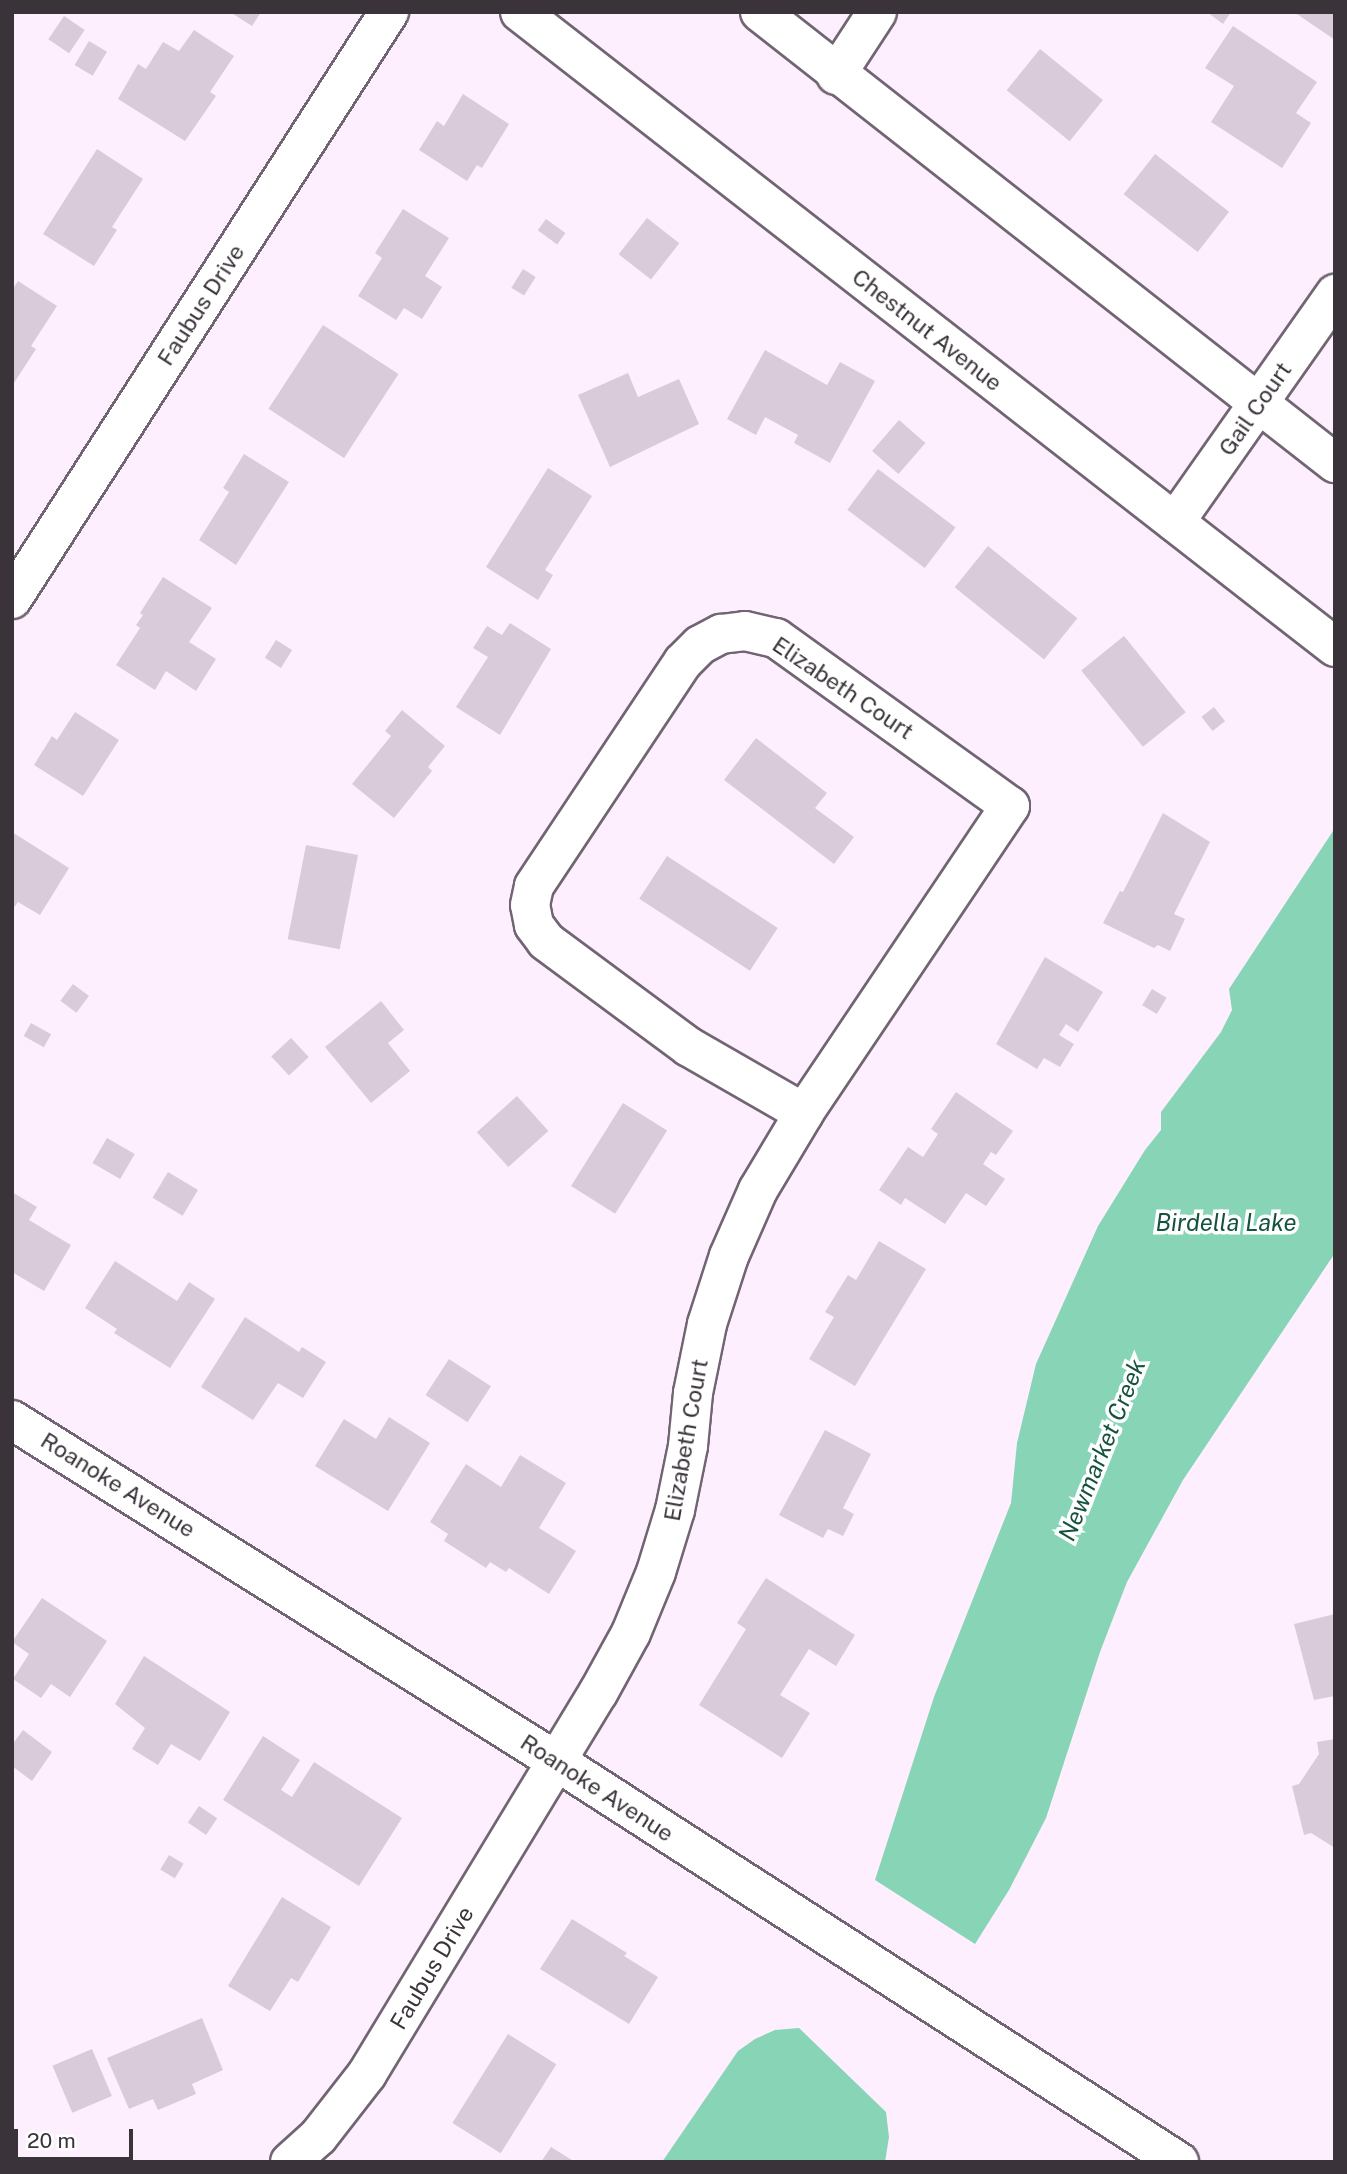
<!DOCTYPE html>
<html>
<head>
<meta charset="utf-8">
<style>
	body { margin:0 }
	#map { position:relative; width:1347px; height:2174px; overflow:hidden; background:#feefff; font-family:"Public Sans",sans-serif }
	div>[style] { position:absolute }
	[style*='--x'] { left:calc(var(--x)*1px); top:calc(var(--y)*1px); width:calc(var(--w)*1px); rotate:calc(var(--a)*1deg) }
	.water>* { inset:0; background:#87d4b6 }
	.building>* { inset:0; background:#dacbda; transform-origin:0 0 }
	.roads { filter:drop-shadow(2px 0 #726573) drop-shadow(-2px 0 #726573) drop-shadow(0 2px #726573) drop-shadow(0 -2px #726573) }
	.minor>* { height:38px; margin:-19px; padding:0 19px; transform-origin:19px; border-radius:19px; background:#fff }
	.tertiary>* { height:38px; margin:-19px; padding:0 19px; transform-origin:19px; border-radius:19px; background:#fff }
	span { translate:-50% -50%; white-space:nowrap; text-align:center; line-height:1.15; -webkit-text-stroke:7px #fff; paint-order:stroke }
	.street-label { font-size:23px; color:#3a343a }
	.water-label { font-size:24px; color:#15533f; font-style:italic }
	.frame { position:absolute; inset:0; border:14px solid #3a343a; pointer-events:none }
	.scale { position:absolute; left:14px; top:2129px; width:119px; height:32px; box-sizing:border-box; border:4px solid #3a343a; border-top:0; padding-left:9px; font-size:21px; line-height:24px; white-space:nowrap; color:#3a343a; -webkit-text-stroke:5px #fff; paint-order:stroke }
</style>
</head>
<body>
<div id="map">
	<div class="water">
		<div style="clip-path:polygon(1335px 828px,1335px 1253px,1183px 1480px,1127px 1582px,1100px 1652px,1046px 1818px,1009px 1890px,975px 1944px,875px 1880px,934px 1697px,1011px 1503px,1017px 1443px,1036px 1364px,1098px 1226px,1145px 1150px,1161px 1130px,1161px 1112px,1221px 1032px,1232px 1010px,1229px 989px)"></div>
		<div style="clip-path:polygon(799px 2028px,886px 2112px,889px 2137px,885px 2162px,662px 2162px,738px 2051px,755px 2039px,775px 2030px)"></div>
	</div>
	<div class="building">
		<div style="clip-path:polygon(230px 12px,261px 12px,252px 26px)"></div>
		<div style="clip-path:polygon(1207px 12px,1231px 12px,1223px 24px)"></div>
		<div style="clip-path:polygon(1294px 12px,1335px 12px,1335px 40px)"></div>
		<div style="left:64px;top:16px;width:25px;height:28px;rotate:34deg"></div>
		<div style="clip-path:polygon(1233px 26px,1317px 82px,1296px 113px,1311px 123px,1282px 168px,1211px 122px,1234px 86px,1205px 68px)"></div>
		<div style="clip-path:polygon(194px 30px,234px 56px,210px 92px,216px 96px,185px 141px,118px 99px,138px 64px,146px 69px,163px 42px,179px 51px)"></div>
		<div style="left:89px;top:41px;width:21px;height:28px;rotate:31deg"></div>
		<div style="left:1040px;top:49px;width:81px;height:53px;rotate:39deg"></div>
		<div style="clip-path:polygon(463px 94px,509px 124px,482px 168px,477px 165px,467px 181px,419px 150px,437px 121px,444px 126px)"></div>
		<div style="clip-path:polygon(97px 149px,143px 179px,112px 227px,117px 230px,94px 266px,43px 234px)"></div>
		<div style="left:1155px;top:154px;width:94px;height:51px;rotate:38deg"></div>
		<div style="clip-path:polygon(403px 209px,449px 238px,425px 276px,442px 287px,422px 319px,404px 308px,396px 320px,358px 296px,382px 258px,375px 253px)"></div>
		<div style="left:647px;top:218px;width:41px;height:46px;rotate:38deg"></div>
		<div style="left:546px;top:219px;width:24px;height:14px;rotate:36deg"></div>
		<div style="left:523px;top:269px;width:15px;height:22px;rotate:32deg"></div>
		<div style="clip-path:polygon(18px 281px,57px 306px,31px 346px,36px 349px,12px 386px,12px 290px)"></div>
		<div style="left:323px;top:325px;width:90px;height:100px;rotate:33deg"></div>
		<div style="clip-path:polygon(765px 350px,827px 385px,840px 362px,875px 381px,830px 463px,794px 443px,798px 435px,765px 417px,756px 435px,727px 419px)"></div>
		<div style="clip-path:polygon(628px 373px,638px 397px,679px 379px,699px 424px,610px 467px,578px 395px)"></div>
		<div style="left:899px;top:420px;width:35px;height:41px;rotate:41deg"></div>
		<div style="clip-path:polygon(244px 454px,289px 482px,236px 565px,199px 540px,229px 492px,223px 488px)"></div>
		<div style="clip-path:polygon(548px 468px,592px 496px,545px 570px,553px 575px,538px 600px,486px 567px)"></div>
		<div style="left:878px;top:469px;width:97px;height:51px;rotate:37deg"></div>
		<div style="left:988px;top:546px;width:115px;height:53px;rotate:39deg"></div>
		<div style="clip-path:polygon(163px 577px,212px 608px,189px 642px,216px 659px,196px 691px,166px 671px,155px 690px,116px 665px,140px 628px,136px 625px,143px 615px,140px 613px)"></div>
		<div style="clip-path:polygon(510px 623px,551px 649px,500px 735px,456px 707px,488px 657px,473px 648px,487px 626px,502px 635px)"></div>
		<div style="left:1124px;top:636px;width:98px;height:55px;rotate:51deg"></div>
		<div style="left:276px;top:640px;width:19px;height:21px;rotate:32deg"></div>
		<div style="left:1214px;top:707px;width:18px;height:16px;rotate:52deg"></div>
		<div style="clip-path:polygon(402px 710px,445px 746px,428px 767px,432px 771px,394px 818px,352px 784px,391px 736px,385px 731px)"></div>
		<div style="clip-path:polygon(75px 712px,119px 740px,83px 796px,34px 765px,52px 736px,57px 740px)"></div>
		<div style="clip-path:polygon(756px 738px,827px 793px,815px 808px,854px 837px,834px 864px,724px 780px)"></div>
		<div style="clip-path:polygon(1163px 813px,1210px 842px,1174px 914px,1185px 919px,1170px 951px,1158px 945px,1154px 948px,1103px 923px,1120px 891px,1123px 892px)"></div>
		<div style="clip-path:polygon(12px 832px,69px 868px,40px 915px,18px 902px,12px 910px)"></div>
		<div style="left:306px;top:845px;width:53px;height:96px;rotate:11deg"></div>
		<div style="left:667px;top:856px;width:132px;height:51px;rotate:33deg"></div>
		<div style="clip-path:polygon(1045px 957px,1103px 992px,1078px 1032px,1066px 1024px,1059px 1035px,1074px 1044px,1060px 1067px,1044px 1058px,1037px 1069px,996px 1044px)"></div>
		<div style="left:73px;top:984px;width:20px;height:21px;rotate:37deg"></div>
		<div style="left:1152px;top:989px;width:17px;height:19px;rotate:31deg"></div>
		<div style="clip-path:polygon(381px 1001px,404px 1030px,388px 1043px,410px 1071px,371px 1103px,325px 1047px)"></div>
		<div style="left:31px;top:1023px;width:23px;height:15px;rotate:29deg"></div>
		<div style="left:291px;top:1038px;width:26px;height:27px;rotate:47deg"></div>
		<div style="clip-path:polygon(956px 1092px,1013px 1131px,996px 1155px,991px 1152px,983px 1164px,1005px 1179px,986px 1206px,966px 1193px,945px 1224px,905px 1198px,901px 1205px,879px 1190px,908px 1147px,923px 1157px,938px 1134px,931px 1129px)"></div>
		<div style="left:517px;top:1096px;width:47px;height:54px;rotate:48deg"></div>
		<div style="left:623px;top:1103px;width:52px;height:98px;rotate:32deg"></div>
		<div style="left:107px;top:1138px;width:32px;height:29px;rotate:30deg"></div>
		<div style="left:168px;top:1172px;width:35px;height:30px;rotate:31deg"></div>
		<div style="clip-path:polygon(12px 1192px,37px 1207px,29px 1220px,71px 1245px,44px 1291px,12px 1272px)"></div>
		<div style="clip-path:polygon(879px 1241px,926px 1269px,855px 1386px,809px 1359px,834px 1317px,825px 1312px,848px 1275px,856px 1280px)"></div>
		<div style="clip-path:polygon(115px 1261px,177px 1301px,189px 1282px,215px 1299px,170px 1368px,114px 1333px,117px 1329px,85px 1308px)"></div>
		<div style="clip-path:polygon(245px 1317px,299px 1352px,302px 1347px,326px 1362px,303px 1398px,278px 1383px,253px 1420px,201px 1387px)"></div>
		<div style="left:449px;top:1359px;width:50px;height:43px;rotate:33deg"></div>
		<div style="clip-path:polygon(389px 1417px,430px 1443px,388px 1511px,315px 1466px,344px 1419px,376px 1439px)"></div>
		<div style="clip-path:polygon(825px 1430px,871px 1454px,843px 1508px,854px 1514px,843px 1536px,828px 1529px,823px 1538px,779px 1515px)"></div>
		<div style="clip-path:polygon(520px 1455px,566px 1483px,539px 1528px,576px 1551px,549px 1594px,509px 1568px,506px 1572px,490px 1562px,486px 1568px,444px 1541px,448px 1534px,430px 1522px,466px 1464px,501px 1487px)"></div>
		<div style="clip-path:polygon(766px 1578px,855px 1635px,836px 1666px,809px 1649px,780px 1695px,810px 1713px,782px 1758px,699px 1705px,746px 1629px,737px 1623px)"></div>
		<div style="clip-path:polygon(42px 1598px,107px 1641px,70px 1697px,51px 1684px,41px 1698px,13px 1679px,29px 1654px,12px 1642px)"></div>
		<div style="clip-path:polygon(1335px 1614px,1335px 1696px,1314px 1700px,1294px 1624px)"></div>
		<div style="clip-path:polygon(144px 1656px,230px 1712px,200px 1761px,171px 1744px,158px 1765px,132px 1749px,145px 1728px,115px 1704px)"></div>
		<div style="clip-path:polygon(23px 1730px,52px 1752px,32px 1781px,12px 1766px,12px 1745px)"></div>
		<div style="clip-path:polygon(263px 1736px,300px 1760px,281px 1790px,292px 1797px,314px 1762px,402px 1818px,359px 1886px,223px 1800px)"></div>
		<div style="clip-path:polygon(1335px 1739px,1335px 1848px,1311px 1833px,1304px 1835px,1292px 1786px,1299px 1784px,1319px 1754px,1317px 1742px)"></div>
		<div style="left:199px;top:1806px;width:22px;height:20px;rotate:34deg"></div>
		<div style="left:169px;top:1855px;width:17px;height:17px;rotate:31deg"></div>
		<div style="clip-path:polygon(282px 1897px,331px 1927px,298px 1982px,291px 1978px,270px 2011px,228px 1986px)"></div>
		<div style="clip-path:polygon(572px 1919px,627px 1953px,624px 1956px,658px 1977px,629px 2024px,540px 1969px)"></div>
		<div style="clip-path:polygon(202px 2018px,223px 2070px,192px 2084px,196px 2094px,158px 2110px,153px 2099px,129px 2109px,107px 2058px)"></div>
		<div style="left:508px;top:2034px;width:57px;height:105px;rotate:32deg"></div>
		<div style="left:92px;top:2049px;width:51px;height:43px;rotate:67deg"></div>
		<div style="clip-path:polygon(551px 2147px,575px 2162px,541px 2162px)"></div>
	</div>
	<div class="roads">
		<div class="minor">
			<div style="--x:836;--y:75;--w:75;--a:-56.9"></div>
			<div style="--x:1175;--y:522;--w:279;--a:-54.9"></div>
			<div style="--x:12;--y:599;--w:698;--a:-57.29"></div>
			<div style="--x:745;--y:631;--w:32;--a:13"></div>
			<div style="--x:776;--y:638;--w:288;--a:35.7"></div>
			<div style="--x:1010;--y:806;--w:370;--a:123.9"></div>
			<div style="--x:804;--y:1113;--w:133;--a:-150.1"></div>
			<div style="--x:689;--y:1047;--w:178;--a:-143.5"></div>
			<div style="--x:546;--y:941;--w:20;--a:-127"></div>
			<div style="--x:534;--y:925;--w:20;--a:-101"></div>
			<div style="--x:530;--y:905;--w:19;--a:-78"></div>
			<div style="--x:534;--y:886;--w:269;--a:-56.4"></div>
			<div style="--x:683;--y:662;--w:24;--a:-45"></div>
			<div style="--x:700;--y:645;--w:24;--a:-28"></div>
			<div style="--x:721;--y:634;--w:24;--a:-7"></div>
			<div style="--x:290;--y:2162;--w:38;--a:-42"></div>
			<div style="--x:318;--y:2137;--w:80;--a:-52.1"></div>
			<div style="--x:367;--y:2074;--w:446;--a:-58.8"></div>
			<div style="--x:598;--y:1693;--w:68;--a:-61.2"></div>
			<div style="--x:631;--y:1633;--w:66;--a:-67.7"></div>
			<div style="--x:656;--y:1572;--w:65;--a:-73"></div>
			<div style="--x:675;--y:1510;--w:65;--a:-78.5"></div>
			<div style="--x:688;--y:1446;--w:53;--a:-84.6"></div>
			<div style="--x:693;--y:1393;--w:70;--a:-78.5"></div>
			<div style="--x:707;--y:1324;--w:71;--a:-72.1"></div>
			<div style="--x:729;--y:1256;--w:72;--a:-66.3"></div>
			<div style="--x:758;--y:1190;--w:90;--a:-59.1"></div>
		</div>
		<div class="tertiary">
			<div style="--x:520;--y:12;--w:1033;--a:37.92"></div>
			<div style="--x:760;--y:12;--w:731;--a:38.11"></div>
			<div style="--x:12;--y:1420;--w:642;--a:32.08"></div>
			<div style="--x:556;--y:1761;--w:741;--a:32.77"></div>
		</div>
	</div>
	<div class="street-label">
		<span style="left:201px;top:305px;rotate:-57deg">Faubus Drive</span>
		<span style="left:927px;top:330px;rotate:38deg">Chestnut Avenue</span>
		<span style="left:1255px;top:409px;rotate:-55deg">Gail Court</span>
		<span style="left:843px;top:688px;rotate:34deg">Elizabeth Court</span>
		<span style="left:686px;top:1440px;rotate:-80deg">Elizabeth Court</span>
		<span style="left:118px;top:1485px;rotate:32deg">Roanoke Avenue</span>
		<span style="left:597px;top:1788px;rotate:33deg">Roanoke Avenue</span>
		<span style="left:432px;top:1968px;rotate:-59deg">Faubus Drive</span>
	</div>
	<div class="water-label">
		<span style="left:1226px;top:1223px">Birdella Lake</span>
		<span style="left:1102px;top:1450px;rotate:-68deg">Newmarket Creek</span>
	</div>
	<div class="frame"></div>
	<div class="scale">20 m</div>
</div>
</body>
</html>
